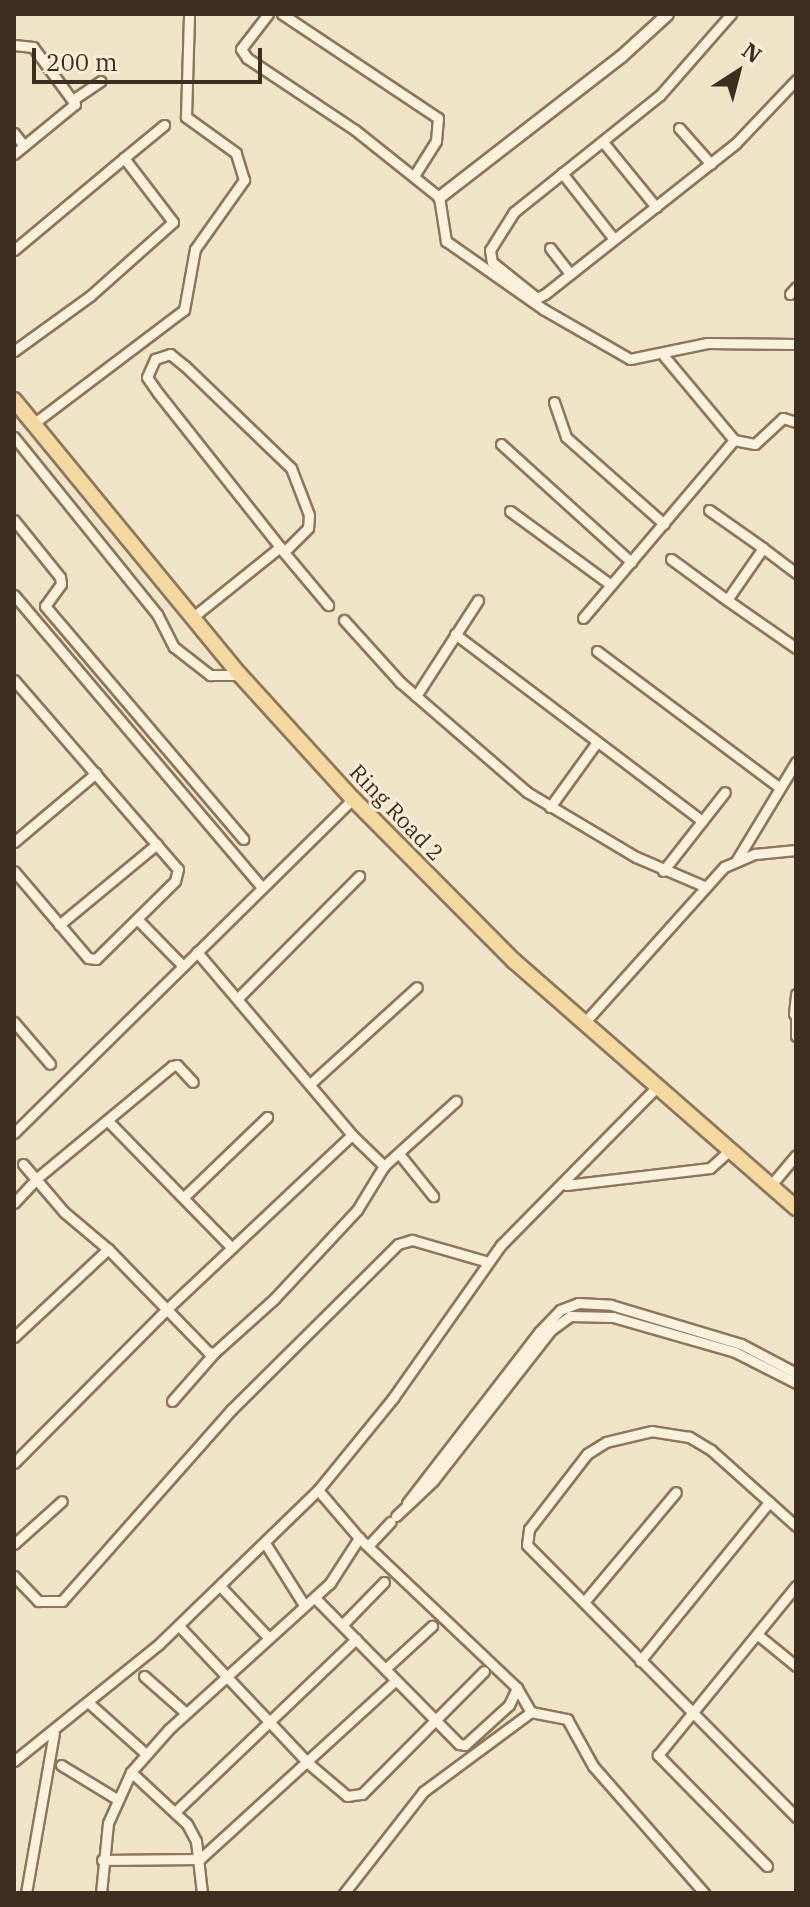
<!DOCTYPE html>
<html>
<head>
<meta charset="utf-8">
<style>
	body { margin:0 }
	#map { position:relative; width:810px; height:1907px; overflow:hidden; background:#f0e4c8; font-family:"IBM Plex Serif",serif }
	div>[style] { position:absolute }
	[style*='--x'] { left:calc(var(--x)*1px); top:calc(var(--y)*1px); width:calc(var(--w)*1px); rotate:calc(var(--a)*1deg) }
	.roads { filter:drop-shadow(2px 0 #8d765c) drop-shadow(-2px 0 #8d765c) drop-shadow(0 2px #8d765c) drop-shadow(0 -2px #8d765c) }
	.minor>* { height:9px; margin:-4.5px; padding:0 4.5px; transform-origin:4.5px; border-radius:4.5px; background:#faf1dc }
	.tertiary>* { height:11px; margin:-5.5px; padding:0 5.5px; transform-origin:5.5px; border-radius:5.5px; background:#faf1dc }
	.primary>* { height:14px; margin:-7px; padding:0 7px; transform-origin:7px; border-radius:7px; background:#f3d9a0 }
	span { translate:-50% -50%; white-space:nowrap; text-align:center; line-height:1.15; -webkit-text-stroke:6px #f7eed8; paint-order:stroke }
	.street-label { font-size:22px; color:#3d2e20 }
	.frame { position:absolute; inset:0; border:16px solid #3d2e20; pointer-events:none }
	.north { position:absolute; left:698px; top:32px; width:80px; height:80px; -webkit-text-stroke:6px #f7eed8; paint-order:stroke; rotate:36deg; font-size:22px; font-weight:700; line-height:32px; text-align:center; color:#3d2e20 }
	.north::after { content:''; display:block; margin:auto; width:28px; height:36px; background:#3d2e20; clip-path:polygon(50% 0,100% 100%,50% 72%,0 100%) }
	.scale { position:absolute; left:32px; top:48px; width:230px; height:36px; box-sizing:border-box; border:4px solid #3d2e20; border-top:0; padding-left:10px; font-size:24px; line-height:28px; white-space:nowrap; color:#3d2e20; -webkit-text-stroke:6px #f7eed8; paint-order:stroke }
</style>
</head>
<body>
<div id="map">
	<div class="roads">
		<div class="minor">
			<div style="--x:268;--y:14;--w:44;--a:127.6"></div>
			<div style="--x:241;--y:49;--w:11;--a:56"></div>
			<div style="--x:247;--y:58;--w:130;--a:33.7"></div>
			<div style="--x:355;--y:130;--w:107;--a:38.6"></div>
			<div style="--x:439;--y:197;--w:45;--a:81"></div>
			<div style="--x:446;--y:241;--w:118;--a:35"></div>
			<div style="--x:543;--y:309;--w:100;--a:29.9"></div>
			<div style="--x:630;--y:359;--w:79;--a:-11.7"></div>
			<div style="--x:707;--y:343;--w:89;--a:0.6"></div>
			<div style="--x:282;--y:14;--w:187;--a:33.7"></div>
			<div style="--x:438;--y:118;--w:23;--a:95"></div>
			<div style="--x:436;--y:141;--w:41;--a:122.2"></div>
			<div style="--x:731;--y:14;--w:108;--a:131.2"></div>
			<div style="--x:660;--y:95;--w:187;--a:141.3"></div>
			<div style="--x:514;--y:212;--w:45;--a:122.3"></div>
			<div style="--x:490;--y:250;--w:12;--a:81"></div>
			<div style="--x:492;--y:262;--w:58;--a:38.7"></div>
			<div style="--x:537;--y:298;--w:9;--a:-27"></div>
			<div style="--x:545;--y:294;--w:243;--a:-38.3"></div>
			<div style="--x:736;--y:143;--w:87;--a:-46.4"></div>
			<div style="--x:14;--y:45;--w:19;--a:6"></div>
			<div style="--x:33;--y:47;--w:71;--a:53.6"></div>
			<div style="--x:75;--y:104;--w:79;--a:140.7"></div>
			<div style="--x:74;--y:99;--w:32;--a:-34"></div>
			<div style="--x:679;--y:128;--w:48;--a:48.4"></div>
			<div style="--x:14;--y:133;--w:16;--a:52"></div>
			<div style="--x:603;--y:142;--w:84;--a:50.8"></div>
			<div style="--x:562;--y:173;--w:84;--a:51.8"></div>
			<div style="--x:550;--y:248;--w:33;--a:52"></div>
			<div style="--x:14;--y:250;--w:143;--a:-39.9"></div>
			<div style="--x:790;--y:294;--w:9;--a:-49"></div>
			<div style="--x:14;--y:351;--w:94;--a:-35.9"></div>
			<div style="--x:90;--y:296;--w:111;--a:-41.7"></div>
			<div style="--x:173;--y:222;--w:81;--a:-127.4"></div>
			<div style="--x:124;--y:158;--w:52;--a:-39.5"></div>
			<div style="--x:554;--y:402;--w:37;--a:71"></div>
			<div style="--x:566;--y:437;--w:131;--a:41.6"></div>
			<div style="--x:33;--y:424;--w:189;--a:-37.1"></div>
			<div style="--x:184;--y:310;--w:62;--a:-79.8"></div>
			<div style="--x:195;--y:249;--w:85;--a:-54.6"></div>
			<div style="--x:244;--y:180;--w:28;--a:-107"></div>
			<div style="--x:236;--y:153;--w:62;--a:-144.2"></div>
			<div style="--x:186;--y:117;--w:103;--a:-88.3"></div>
			<div style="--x:14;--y:437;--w:228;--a:51.1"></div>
			<div style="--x:157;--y:614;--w:37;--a:63"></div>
			<div style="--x:174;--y:647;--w:46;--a:37.9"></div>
			<div style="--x:210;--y:675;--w:30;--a:0"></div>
			<div style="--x:734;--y:440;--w:21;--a:11"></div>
			<div style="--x:755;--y:444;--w:38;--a:-43"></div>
			<div style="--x:783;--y:418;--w:14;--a:17"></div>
			<div style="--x:501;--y:444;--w:176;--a:42.2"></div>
			<div style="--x:709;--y:510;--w:66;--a:35.1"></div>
			<div style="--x:510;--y:511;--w:125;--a:36.2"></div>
			<div style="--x:14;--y:520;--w:73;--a:51.1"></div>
			<div style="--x:60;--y:577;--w:7;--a:82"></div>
			<div style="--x:61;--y:584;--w:27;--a:126"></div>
			<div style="--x:45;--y:606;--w:306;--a:49.6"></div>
			<div style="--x:282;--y:550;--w:72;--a:50.1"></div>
			<div style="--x:671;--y:559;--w:69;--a:36.2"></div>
			<div style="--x:796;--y:573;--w:41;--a:-142.9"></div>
			<div style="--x:763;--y:548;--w:63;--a:124.7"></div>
			<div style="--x:727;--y:600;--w:84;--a:34.8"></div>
			<div style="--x:14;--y:595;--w:382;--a:49.7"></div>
			<div style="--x:193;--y:617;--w:112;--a:-38.8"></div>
			<div style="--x:280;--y:547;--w:196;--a:-128.4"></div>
			<div style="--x:158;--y:393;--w:19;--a:-125"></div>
			<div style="--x:147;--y:377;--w:20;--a:-66"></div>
			<div style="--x:155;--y:359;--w:16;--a:-18"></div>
			<div style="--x:170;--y:354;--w:19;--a:39"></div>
			<div style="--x:185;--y:366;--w:147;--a:43.9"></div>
			<div style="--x:291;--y:468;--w:50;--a:69"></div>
			<div style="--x:309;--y:515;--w:13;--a:94"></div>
			<div style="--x:308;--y:528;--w:34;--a:135"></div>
			<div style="--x:583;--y:618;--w:233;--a:-49.7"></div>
			<div style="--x:734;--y:440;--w:109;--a:-129.8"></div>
			<div style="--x:344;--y:620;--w:84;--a:47.9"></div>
			<div style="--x:400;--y:682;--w:168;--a:40.9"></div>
			<div style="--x:527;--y:792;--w:127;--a:30.8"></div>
			<div style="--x:636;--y:857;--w:76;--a:23.2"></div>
			<div style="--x:455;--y:634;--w:310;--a:37.1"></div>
			<div style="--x:597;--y:651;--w:227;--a:36.8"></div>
			<div style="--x:14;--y:680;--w:250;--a:49.1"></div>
			<div style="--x:178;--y:869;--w:12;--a:104"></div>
			<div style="--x:175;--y:881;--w:111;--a:135.4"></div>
			<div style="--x:96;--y:959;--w:8;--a:-173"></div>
			<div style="--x:88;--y:958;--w:114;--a:-130.4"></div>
			<div style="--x:416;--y:696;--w:114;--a:-57.1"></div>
			<div style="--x:550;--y:807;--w:80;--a:-54.1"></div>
			<div style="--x:14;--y:842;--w:107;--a:-40.1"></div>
			<div style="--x:736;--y:861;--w:116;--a:-58.8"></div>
			<div style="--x:663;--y:871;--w:100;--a:-51.9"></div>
			<div style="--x:137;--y:919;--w:66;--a:45.6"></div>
			<div style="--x:59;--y:925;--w:127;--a:-39.6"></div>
			<div style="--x:197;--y:952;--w:240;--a:49.7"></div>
			<div style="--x:352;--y:1135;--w:45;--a:44.1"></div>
			<div style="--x:238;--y:998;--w:172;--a:-45.2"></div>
			<div style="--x:796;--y:1013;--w:23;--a:90"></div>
			<div style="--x:794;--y:1014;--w:20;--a:-84"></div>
			<div style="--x:14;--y:1022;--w:55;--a:49.4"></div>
			<div style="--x:584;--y:1023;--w:210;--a:-48.1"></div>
			<div style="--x:724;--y:867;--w:34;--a:-23"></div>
			<div style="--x:755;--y:854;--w:41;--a:-5.6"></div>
			<div style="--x:310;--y:1084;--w:144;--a:-42.2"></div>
			<div style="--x:108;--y:1121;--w:177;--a:45.7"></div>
			<div style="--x:14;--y:1133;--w:476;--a:-44.6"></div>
			<div style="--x:400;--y:1155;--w:53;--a:51.2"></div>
			<div style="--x:23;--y:1164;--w:63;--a:49.5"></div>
			<div style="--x:64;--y:1212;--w:57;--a:40.1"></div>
			<div style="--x:108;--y:1249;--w:144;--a:45.8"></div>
			<div style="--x:208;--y:1352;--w:6;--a:9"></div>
			<div style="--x:214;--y:1353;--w:81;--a:-42"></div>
			<div style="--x:274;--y:1299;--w:122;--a:-47"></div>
			<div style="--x:357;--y:1210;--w:52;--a:-58.5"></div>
			<div style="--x:384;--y:1166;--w:97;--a:-42.1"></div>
			<div style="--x:566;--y:1185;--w:145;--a:-6.7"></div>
			<div style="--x:710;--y:1168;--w:24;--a:-42"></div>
			<div style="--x:771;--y:1185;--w:39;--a:-50"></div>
			<div style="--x:185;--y:1196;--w:114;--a:-43.9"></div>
			<div style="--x:14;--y:1203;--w:33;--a:-47"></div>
			<div style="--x:36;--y:1179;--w:177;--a:-39.7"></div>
			<div style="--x:172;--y:1066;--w:5;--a:-11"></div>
			<div style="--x:177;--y:1065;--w:23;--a:47"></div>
			<div style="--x:14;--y:1337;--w:129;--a:-43.1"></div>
			<div style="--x:172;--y:1401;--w:64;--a:-48.8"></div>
			<div style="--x:14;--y:1463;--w:216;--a:-45.2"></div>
			<div style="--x:166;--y:1310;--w:255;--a:-43.3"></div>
			<div style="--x:318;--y:1490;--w:63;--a:49.5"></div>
			<div style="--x:359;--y:1538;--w:218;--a:43.5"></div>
			<div style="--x:517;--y:1688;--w:28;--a:60"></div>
			<div style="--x:531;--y:1712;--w:134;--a:143.5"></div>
			<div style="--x:423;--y:1792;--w:128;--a:128"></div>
			<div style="--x:407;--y:1503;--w:216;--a:-52.3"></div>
			<div style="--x:539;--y:1332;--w:30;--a:-46"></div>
			<div style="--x:560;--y:1310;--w:19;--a:-21"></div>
			<div style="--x:578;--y:1303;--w:33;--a:3"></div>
			<div style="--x:611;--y:1305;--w:136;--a:16.7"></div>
			<div style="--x:741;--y:1344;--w:62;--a:27.8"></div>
			<div style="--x:396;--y:1516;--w:51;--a:-43.4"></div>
			<div style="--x:433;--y:1481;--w:192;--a:-52"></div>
			<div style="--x:551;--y:1330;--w:24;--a:-36"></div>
			<div style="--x:570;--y:1316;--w:43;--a:1.3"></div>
			<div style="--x:613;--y:1317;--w:127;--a:16"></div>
			<div style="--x:735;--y:1352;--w:68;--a:26.9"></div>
			<div style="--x:796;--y:1526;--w:114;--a:-138.2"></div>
			<div style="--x:711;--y:1450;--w:26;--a:-149"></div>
			<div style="--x:689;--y:1437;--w:37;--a:-171"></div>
			<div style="--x:652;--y:1431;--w:47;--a:166.6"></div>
			<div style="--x:606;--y:1442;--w:22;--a:148"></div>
			<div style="--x:587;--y:1454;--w:95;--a:127.7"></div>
			<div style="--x:529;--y:1529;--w:16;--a:97"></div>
			<div style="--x:527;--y:1545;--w:383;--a:45.3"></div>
			<div style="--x:265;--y:1543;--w:73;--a:57.8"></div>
			<div style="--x:14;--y:1544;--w:64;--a:-41.9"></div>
			<div style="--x:368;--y:1546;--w:33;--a:-47"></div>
			<div style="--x:14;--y:1576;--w:35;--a:46"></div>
			<div style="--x:38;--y:1601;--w:24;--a:0"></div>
			<div style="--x:62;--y:1601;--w:255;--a:-48.5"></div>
			<div style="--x:231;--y:1410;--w:235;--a:-44.8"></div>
			<div style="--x:398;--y:1244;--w:15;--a:-16"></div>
			<div style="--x:412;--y:1240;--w:79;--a:16.1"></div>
			<div style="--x:221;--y:1587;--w:69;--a:46.8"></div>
			<div style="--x:315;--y:1598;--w:205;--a:45.4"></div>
			<div style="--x:459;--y:1744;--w:6;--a:9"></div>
			<div style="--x:465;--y:1745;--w:59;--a:-42.3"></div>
			<div style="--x:509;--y:1705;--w:19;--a:-65"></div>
			<div style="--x:584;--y:1602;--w:143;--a:-50.1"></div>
			<div style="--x:342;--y:1625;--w:60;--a:-45.7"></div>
			<div style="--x:179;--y:1626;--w:188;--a:46.7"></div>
			<div style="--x:308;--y:1763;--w:51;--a:40.2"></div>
			<div style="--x:347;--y:1796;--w:15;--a:-8"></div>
			<div style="--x:362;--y:1794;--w:173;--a:-45.2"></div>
			<div style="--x:758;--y:1635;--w:49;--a:39.2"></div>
			<div style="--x:640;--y:1661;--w:205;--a:-50.9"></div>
			<div style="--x:385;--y:1669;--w:64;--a:-42.5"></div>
			<div style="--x:144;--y:1676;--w:56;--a:41.4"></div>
			<div style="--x:89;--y:1703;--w:75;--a:41.8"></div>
			<div style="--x:531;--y:1712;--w:37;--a:11"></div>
			<div style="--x:567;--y:1719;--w:54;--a:61"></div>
			<div style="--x:593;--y:1766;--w:169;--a:48.8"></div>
			<div style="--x:14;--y:1761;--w:186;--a:-38.9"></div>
			<div style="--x:159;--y:1644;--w:221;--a:-44.1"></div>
			<div style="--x:318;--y:1490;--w:119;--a:-50.8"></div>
			<div style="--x:393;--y:1398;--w:187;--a:-54.8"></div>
			<div style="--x:501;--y:1245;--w:223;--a:-45.4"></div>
			<div style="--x:61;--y:1765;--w:66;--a:31.3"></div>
			<div style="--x:131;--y:1772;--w:76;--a:42.9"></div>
			<div style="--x:187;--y:1824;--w:19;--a:62"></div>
			<div style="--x:196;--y:1841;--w:52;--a:83.4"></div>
			<div style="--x:176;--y:1811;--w:249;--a:-43.7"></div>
			<div style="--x:102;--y:1860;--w:98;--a:-0.6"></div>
			<div style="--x:200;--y:1859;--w:265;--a:-42.4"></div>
			<div style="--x:767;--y:1866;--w:156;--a:-134.5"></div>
			<div style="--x:658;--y:1755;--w:218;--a:-50.8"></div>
			<div style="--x:26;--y:1893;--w:162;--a:-80.1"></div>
			<div style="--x:101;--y:1893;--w:70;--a:-84.3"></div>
			<div style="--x:108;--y:1823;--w:56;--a:-65.7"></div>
			<div style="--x:131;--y:1772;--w:57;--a:-48.5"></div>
			<div style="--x:169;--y:1729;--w:217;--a:-42.2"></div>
			<div style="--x:330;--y:1583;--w:54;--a:-57.2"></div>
		</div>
		<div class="tertiary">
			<div style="--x:439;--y:197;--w:230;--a:-37.8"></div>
			<div style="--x:621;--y:56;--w:62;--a:-42.4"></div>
		</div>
		<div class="primary">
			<div style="--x:14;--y:400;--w:356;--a:50.6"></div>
			<div style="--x:240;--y:675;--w:168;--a:47.7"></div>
			<div style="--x:353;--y:799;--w:228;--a:45.2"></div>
			<div style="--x:514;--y:961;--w:375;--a:41.2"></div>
		</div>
	</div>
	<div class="street-label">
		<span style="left:397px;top:812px;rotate:46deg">Ring Road 2</span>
	</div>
	<div class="frame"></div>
	<div class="north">N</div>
	<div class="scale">200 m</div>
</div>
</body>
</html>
